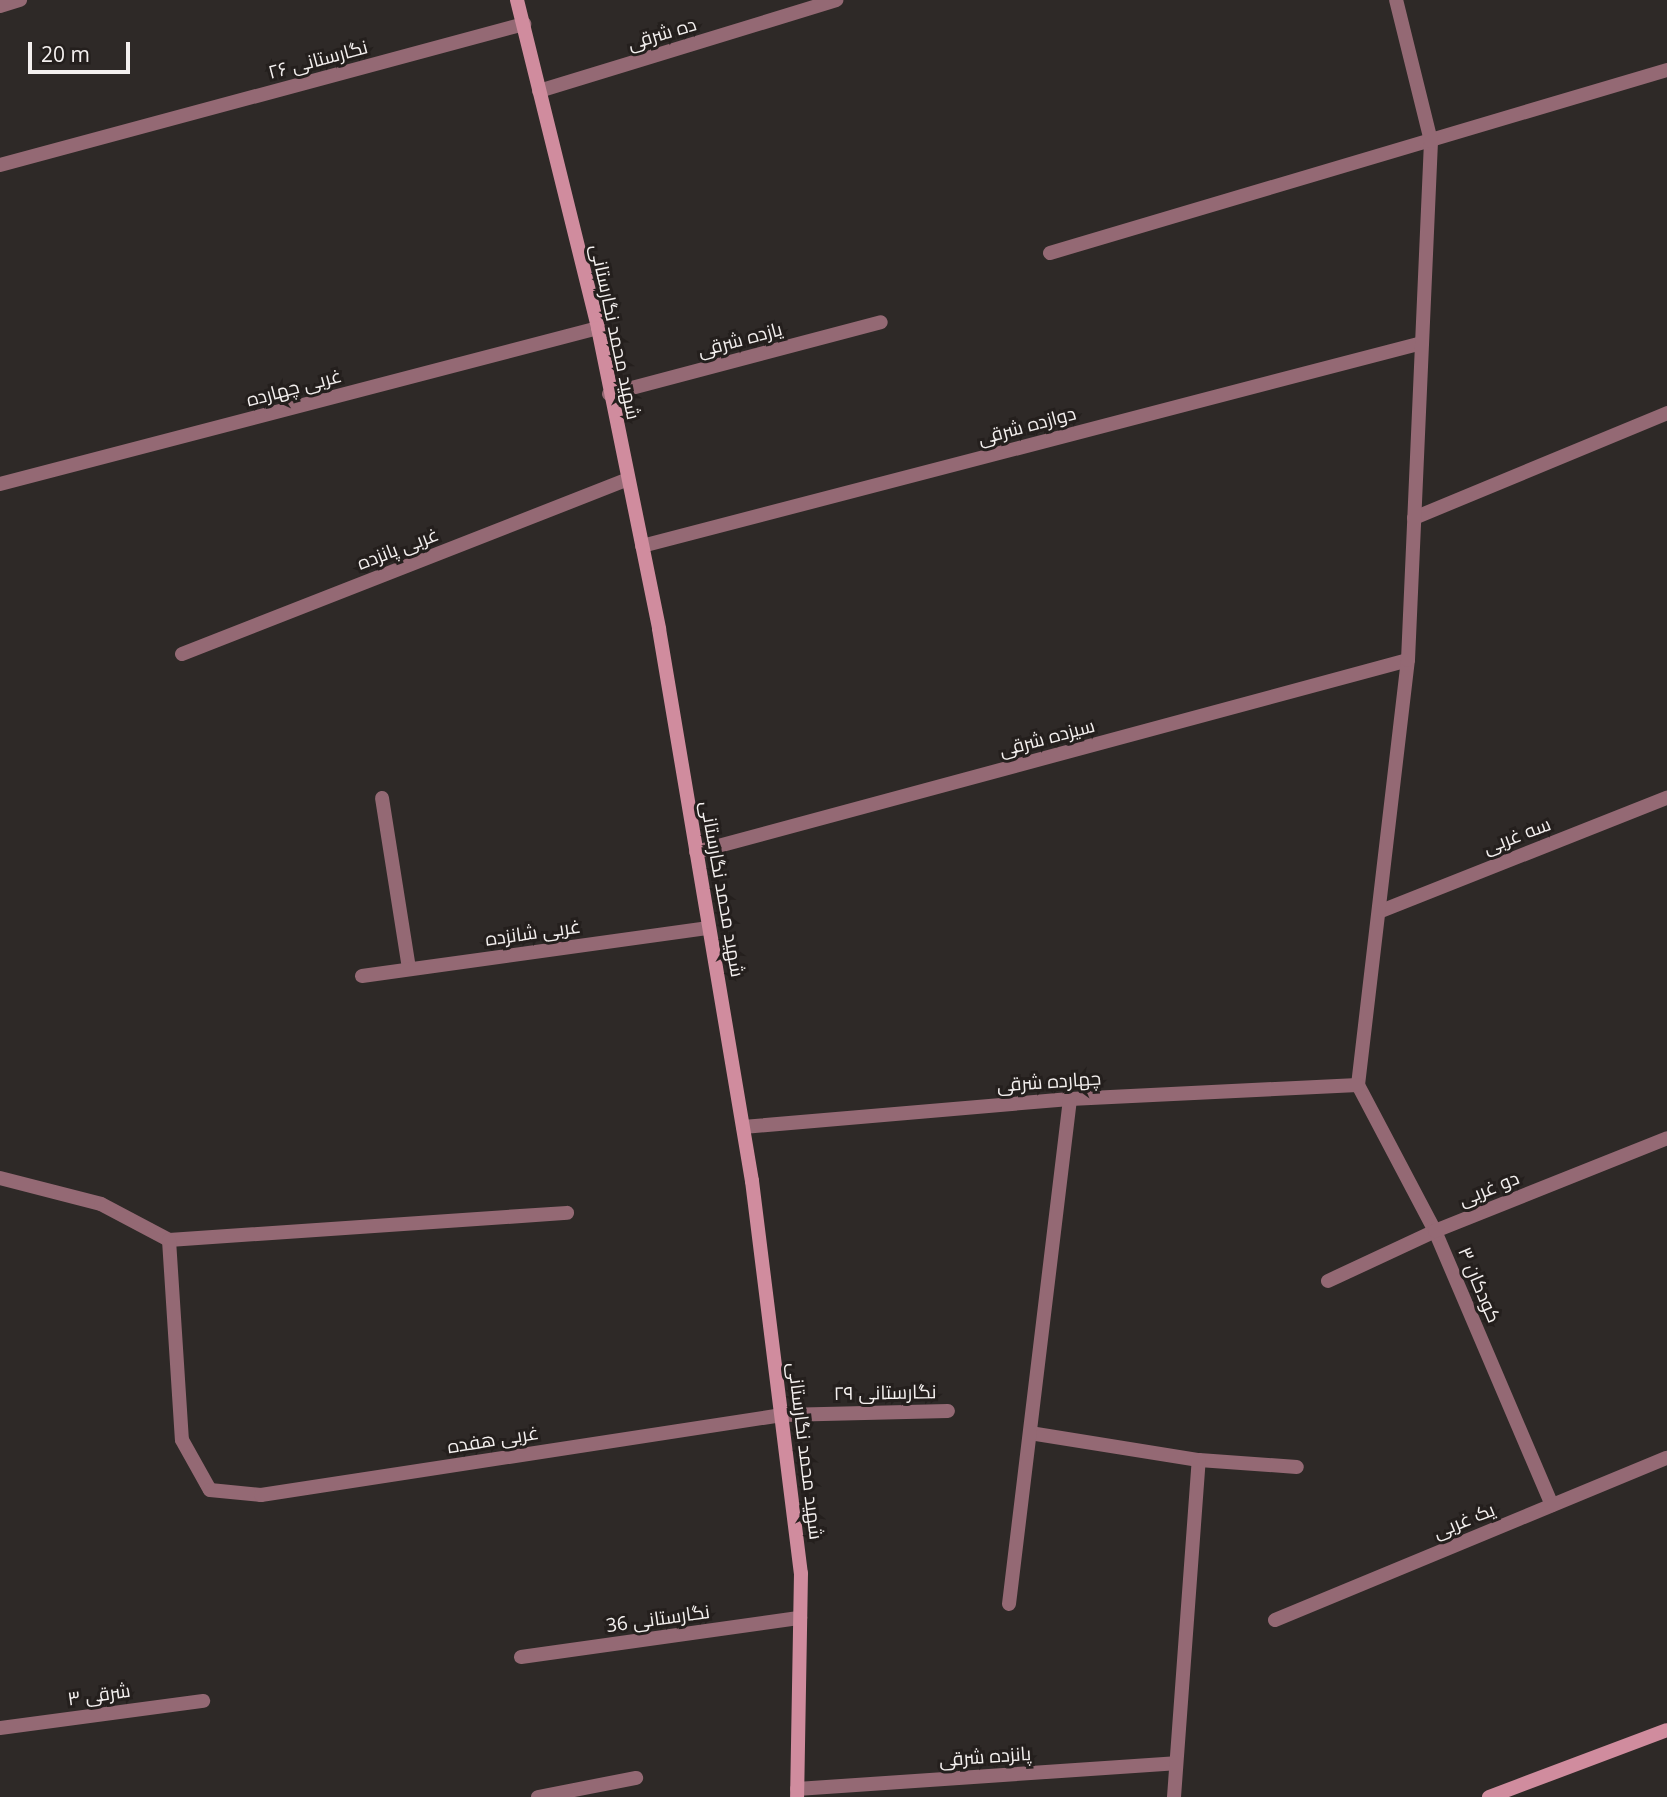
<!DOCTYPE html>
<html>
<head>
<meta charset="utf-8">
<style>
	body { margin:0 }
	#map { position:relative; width:1667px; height:1797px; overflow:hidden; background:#2e2927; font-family:"Open Sans",Cairo,sans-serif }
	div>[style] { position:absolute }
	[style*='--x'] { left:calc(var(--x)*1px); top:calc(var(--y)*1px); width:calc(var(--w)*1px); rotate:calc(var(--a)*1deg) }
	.street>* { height:14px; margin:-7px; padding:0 7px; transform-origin:7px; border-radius:7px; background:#946974 }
	.secondary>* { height:14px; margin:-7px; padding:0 7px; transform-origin:7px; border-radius:7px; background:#d08c9e }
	span { translate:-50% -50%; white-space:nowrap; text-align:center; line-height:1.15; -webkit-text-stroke:6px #241f1d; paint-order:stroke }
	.street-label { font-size:19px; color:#f4f0ef }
	.scale { position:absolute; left:28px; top:42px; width:102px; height:32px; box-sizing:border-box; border:4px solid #f4f0ef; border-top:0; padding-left:9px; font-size:21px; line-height:24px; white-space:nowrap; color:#f4f0ef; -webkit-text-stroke:5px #241f1d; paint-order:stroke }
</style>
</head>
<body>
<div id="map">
	<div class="street">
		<div style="--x:0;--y:6;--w:21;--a:-17"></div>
		<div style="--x:539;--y:91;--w:311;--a:-17"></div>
		<div style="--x:0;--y:165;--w:543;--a:-15.06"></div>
		<div style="--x:1050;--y:253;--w:644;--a:-16.52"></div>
		<div style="--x:609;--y:394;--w:281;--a:-14.8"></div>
		<div style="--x:0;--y:484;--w:618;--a:-14.62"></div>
		<div style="--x:1414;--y:518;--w:274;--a:-22.5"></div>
		<div style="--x:642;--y:546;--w:806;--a:-14.59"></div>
		<div style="--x:182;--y:654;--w:478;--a:-21.4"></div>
		<div style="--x:382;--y:798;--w:173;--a:81"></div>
		<div style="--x:696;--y:852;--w:737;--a:-15.09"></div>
		<div style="--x:1381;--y:911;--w:308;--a:-21.6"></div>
		<div style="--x:362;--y:976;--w:350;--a:-7.9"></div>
		<div style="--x:1358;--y:1085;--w:428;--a:-83.3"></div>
		<div style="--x:1408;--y:660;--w:520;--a:-87.46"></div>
		<div style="--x:1431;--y:141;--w:145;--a:-103.9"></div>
		<div style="--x:1358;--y:1085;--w:165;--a:62.2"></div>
		<div style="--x:1435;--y:1231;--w:298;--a:66.9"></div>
		<div style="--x:743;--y:1127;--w:328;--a:-4.9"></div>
		<div style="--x:1070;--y:1099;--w:288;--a:-2.8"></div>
		<div style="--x:0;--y:1178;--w:104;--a:14.4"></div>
		<div style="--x:101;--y:1204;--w:77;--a:27.9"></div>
		<div style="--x:169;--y:1240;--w:399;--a:-3.9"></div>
		<div style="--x:169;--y:1240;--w:200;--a:86.3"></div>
		<div style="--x:182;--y:1440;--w:57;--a:60.8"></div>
		<div style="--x:210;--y:1490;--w:51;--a:5.6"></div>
		<div style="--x:261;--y:1495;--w:527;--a:-8.73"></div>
		<div style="--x:782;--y:1415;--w:166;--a:-1.4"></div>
		<div style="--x:1328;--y:1281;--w:118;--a:-25"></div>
		<div style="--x:1435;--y:1231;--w:250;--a:-21.8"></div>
		<div style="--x:1030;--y:1433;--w:171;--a:9.1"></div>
		<div style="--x:1199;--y:1460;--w:98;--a:4.1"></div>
		<div style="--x:1009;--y:1604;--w:509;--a:-83.11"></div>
		<div style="--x:1275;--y:1620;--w:424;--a:-22.5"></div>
		<div style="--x:521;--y:1657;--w:282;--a:-8"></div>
		<div style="--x:0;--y:1728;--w:205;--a:-7.6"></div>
		<div style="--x:797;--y:1789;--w:379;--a:-3.9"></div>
		<div style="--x:538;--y:1797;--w:100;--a:-11"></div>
		<div style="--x:1174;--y:1797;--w:338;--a:-85.8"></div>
	</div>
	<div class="secondary">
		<div style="--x:517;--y:0;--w:338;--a:76.1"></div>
		<div style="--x:598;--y:328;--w:307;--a:78.5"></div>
		<div style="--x:659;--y:629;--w:560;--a:80.44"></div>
		<div style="--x:752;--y:1181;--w:395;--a:82.9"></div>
		<div style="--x:801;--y:1573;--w:224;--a:91"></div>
		<div style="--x:1489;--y:1797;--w:190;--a:-20.6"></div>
	</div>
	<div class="street-label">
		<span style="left:662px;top:34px;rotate:-17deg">ده شرقی</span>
		<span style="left:318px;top:60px;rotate:-15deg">نگارستانی ۲۶</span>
		<span style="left:615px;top:332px;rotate:78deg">شهید محمد نگارستانی</span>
		<span style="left:740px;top:340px;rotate:-15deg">یازده شرقی</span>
		<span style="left:294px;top:388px;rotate:-15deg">غربی چهارده</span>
		<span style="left:1027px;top:426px;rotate:-15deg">دوازده شرقی</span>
		<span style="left:398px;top:549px;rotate:-21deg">غربی پانزده</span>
		<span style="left:1047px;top:738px;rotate:-15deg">سیزده شرقی</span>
		<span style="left:1517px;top:836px;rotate:-21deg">سه غربی</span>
		<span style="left:722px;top:889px;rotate:80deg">شهید محمد نگارستانی</span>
		<span style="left:533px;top:933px;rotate:-8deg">غربی شانزده</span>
		<span style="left:1049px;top:1082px;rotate:-4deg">چهارده شرقی</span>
		<span style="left:1489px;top:1189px;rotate:-22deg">دو غربی</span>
		<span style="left:1479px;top:1285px;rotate:67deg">کودکان ۳</span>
		<span style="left:885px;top:1393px;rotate:-1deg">نگارستانی ۲۹</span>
		<span style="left:493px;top:1440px;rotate:-9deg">غربی هفده</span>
		<span style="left:805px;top:1451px;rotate:83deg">شهید محمد نگارستانی</span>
		<span style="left:1464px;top:1521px;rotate:-22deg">یک غربی</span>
		<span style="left:658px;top:1619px;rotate:-8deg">نگارستانی 36</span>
		<span style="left:99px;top:1695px;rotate:-8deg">شرقی ۳</span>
		<span style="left:985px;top:1757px;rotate:-4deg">پانزده شرقی</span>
	</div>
	<div class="scale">20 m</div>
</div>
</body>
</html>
